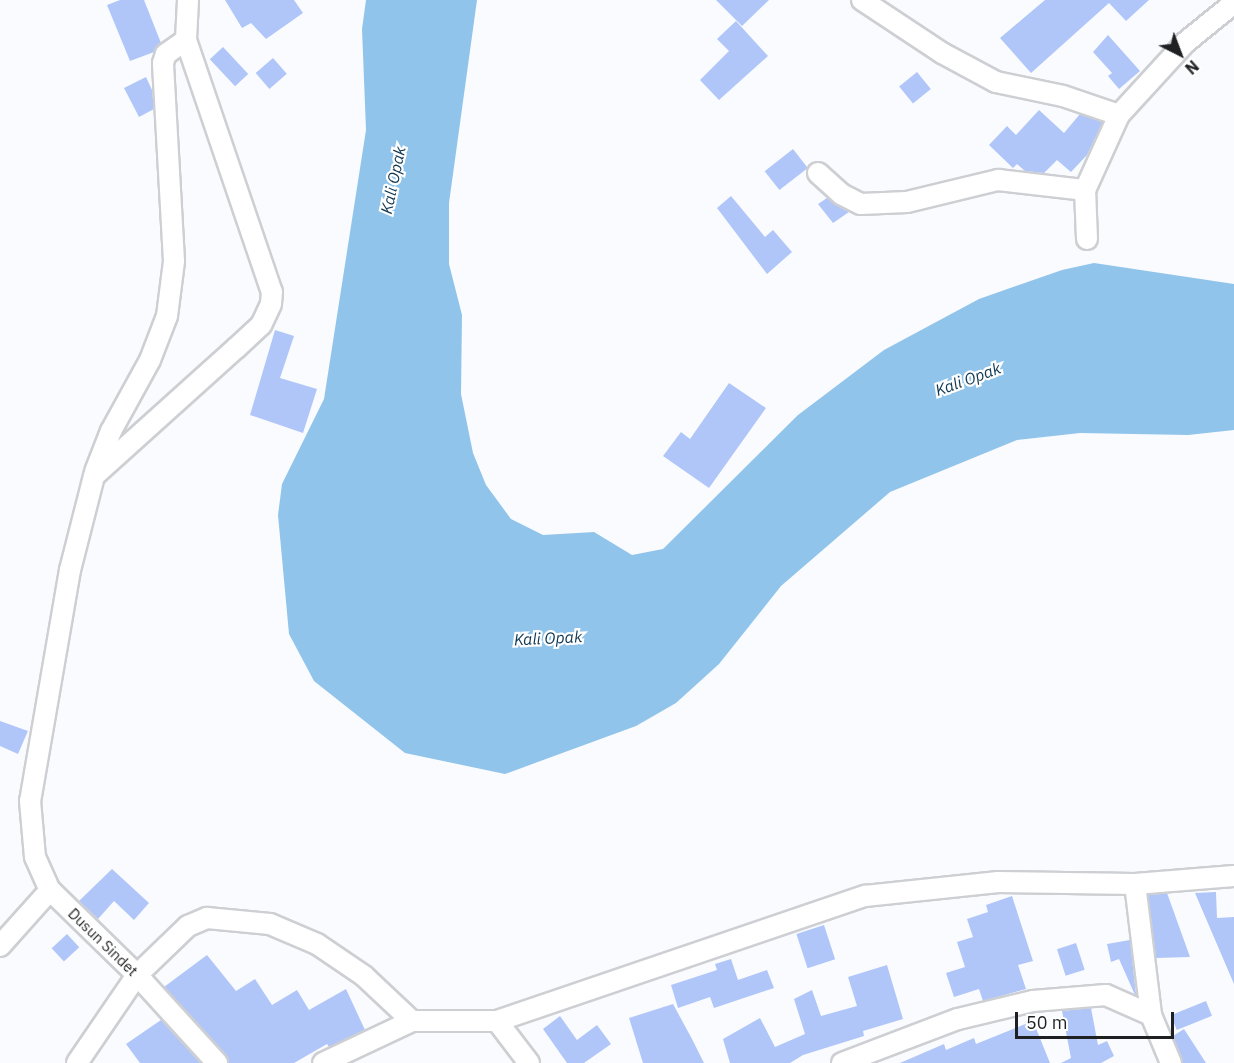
<!DOCTYPE html>
<html>
<head>
<meta charset="utf-8">
<style>
	body { margin:0 }
	#map { position:relative; width:1234px; height:1063px; overflow:hidden; background:#f9fbff; font-family:"IBM Plex Sans",sans-serif }
	div>[style] { position:absolute }
	[style*='--x'] { left:calc(var(--x)*1px); top:calc(var(--y)*1px); width:calc(var(--w)*1px); rotate:calc(var(--a)*1deg) }
	.water>* { inset:0; background:#91c4ea }
	.building>* { inset:0; background:#b0c6f9; transform-origin:0 0 }
	.roads { filter:drop-shadow(2px 0 #cdcfd3) drop-shadow(-2px 0 #cdcfd3) drop-shadow(0 2px #cdcfd3) drop-shadow(0 -2px #cdcfd3) }
	.street>* { height:20px; margin:-10px; padding:0 10px; transform-origin:10px; border-radius:10px; background:#fff }
	span { translate:-50% -50%; white-space:nowrap; text-align:center; line-height:1.15; -webkit-text-stroke:4.5px #fff; paint-order:stroke }
	.street-label { font-size:15px; color:#1f2021 }
	.water-label { font-size:16px; color:#0f3751; font-style:italic }
	.north { position:absolute; left:1150px; top:24px; width:60px; height:60px; -webkit-text-stroke:4px #fff; paint-order:stroke; rotate:138deg; font-size:16px; font-weight:700; line-height:24px; text-align:center; color:#1f2021 }
	.north::after { content:''; display:block; margin:auto; width:21px; height:27px; background:#1f2021; clip-path:polygon(50% 0,100% 100%,50% 72%,0 100%) }
	.scale { position:absolute; left:1015px; top:1012px; width:159px; height:27px; box-sizing:border-box; border:3px solid #1f2021; border-top:0; padding-left:8px; font-size:18px; line-height:21px; white-space:nowrap; color:#1f2021; -webkit-text-stroke:4px #fff; paint-order:stroke }
</style>
</head>
<body>
<div id="map">
	<div class="water">
		<div style="clip-path:polygon(366px 0,477px 0,449px 203px,449px 264px,462px 315px,461px 394px,473px 453px,486px 485px,511px 519px,543px 535px,594px 532px,632px 555px,663px 549px,798px 415px,884px 350px,979px 299px,1062px 270px,1094px 263px,1234px 284px,1234px 430px,1188px 435px,1080px 433px,1017px 440px,890px 492px,781px 586px,719px 664px,676px 703px,636px 726px,505px 774px,405px 753px,314px 681px,289px 634px,278px 515px,282px 484px,324px 399px,366px 130px,362px 29px)"></div>
	</div>
	<div class="building">
		<div style="clip-path:polygon(120px 0,144px 0,161px 43px,154px 52px,130px 61px,107px 5px)"></div>
		<div style="clip-path:polygon(225px 0,294px 0,303px 13px,266px 39px,251px 23px,242px 28px)"></div>
		<div style="clip-path:polygon(716px 0,769px 0,742px 26px)"></div>
		<div style="clip-path:polygon(1045px 0,1149px 0,1126px 21px,1109px 3px,1031px 73px,1000px 38px)"></div>
		<div style="clip-path:polygon(736px 21px,768px 56px,719px 100px,700px 80px,729px 51px,717px 39px)"></div>
		<div style="clip-path:polygon(1108px 35px,1140px 71px,1119px 89px,1108px 76px,1112px 73px,1093px 52px)"></div>
		<div style="left:223px;top:47px;width:37px;height:18px;rotate:47deg"></div>
		<div style="left:273px;top:58px;width:21px;height:23px;rotate:49deg"></div>
		<div style="left:917px;top:72px;width:22px;height:23px;rotate:51deg"></div>
		<div style="clip-path:polygon(146px 77px,152px 90px,154px 109px,139px 117px,124px 88px)"></div>
		<div style="clip-path:polygon(1039px 110px,1064px 133px,1080px 114px,1103px 122px,1087px 155px,1071px 172px,1057px 160px,1044px 173px,1025px 171px,1017px 164px,1013px 168px,989px 145px,1007px 126px,1016px 135px)"></div>
		<div style="left:793px;top:149px;width:24px;height:36px;rotate:52deg"></div>
		<div style="clip-path:polygon(731px 196px,765px 237px,773px 230px,792px 252px,767px 274px,717px 208px)"></div>
		<div style="clip-path:polygon(827px 198px,849px 212px,833px 223px,818px 204px)"></div>
		<div style="clip-path:polygon(275px 330px,294px 336px,280px 378px,317px 389px,303px 433px,250px 415px)"></div>
		<div style="clip-path:polygon(729px 383px,766px 408px,709px 488px,663px 456px,681px 432px,690px 439px)"></div>
		<div style="clip-path:polygon(0 721px,28px 731px,18px 754px,0 746px)"></div>
		<div style="clip-path:polygon(112px 869px,149px 903px,134px 920px,114px 901px,98px 919px,79px 901px)"></div>
		<div style="clip-path:polygon(1216px 892px,1217px 918px,1234px 917px,1234px 984px,1195px 893px)"></div>
		<div style="clip-path:polygon(1167px 893px,1190px 957px,1156px 958px,1148px 895px)"></div>
		<div style="clip-path:polygon(1012px 896px,1033px 961px,1018px 965px,1026px 989px,983px 1001px,979px 989px,954px 997px,946px 973px,965px 967px,957px 942px,973px 937px,967px 919px,988px 912px,986px 905px)"></div>
		<div style="left:824px;top:925px;width:36px;height:29px;rotate:72deg"></div>
		<div style="left:67px;top:934px;width:18px;height:21px;rotate:47deg"></div>
		<div style="clip-path:polygon(1130px 940px,1136px 994px,1135px 995px,1119px 959px,1111px 962px,1107px 944px)"></div>
		<div style="left:1076px;top:943px;width:28px;height:20px;rotate:72deg"></div>
		<div style="clip-path:polygon(207px 955px,236px 991px,255px 979px,272px 1005px,297px 990px,309px 1010px,346px 989px,365px 1030px,329px 1047px,327px 1044px,294px 1063px,229px 1063px,226px 1055px,164px 987px)"></div>
		<div style="clip-path:polygon(731px 959px,738px 980px,767px 970px,774px 988px,714px 1008px,710px 997px,678px 1008px,671px 985px,717px 970px,715px 964px)"></div>
		<div style="clip-path:polygon(887px 965px,903px 1019px,863px 1031px,864px 1036px,803px 1055px,790px 1063px,730px 1063px,723px 1039px,760px 1018px,775px 1047px,805px 1034px,794px 999px,812px 990px,821px 1016px,857px 1006px,848px 977px)"></div>
		<div style="left:1206px;top:1001px;width:16px;height:38px;rotate:68deg"></div>
		<div style="clip-path:polygon(673px 1004px,692px 1039px,704px 1063px,643px 1063px,629px 1018px)"></div>
		<div style="clip-path:polygon(1091px 1008px,1098px 1045px,1107px 1041px,1114px 1056px,1101px 1063px,1061px 1063px,1071px 1058px,1062px 1011px)"></div>
		<div style="clip-path:polygon(560px 1016px,577px 1040px,597px 1025px,611px 1044px,584px 1063px,567px 1063px,543px 1029px)"></div>
		<div style="clip-path:polygon(161px 1020px,201px 1063px,140px 1063px,126px 1044px)"></div>
		<div style="clip-path:polygon(1033px 1021px,1050px 1063px,900px 1063px,944px 1044px,946px 1050px,974px 1038px,976px 1044px)"></div>
		<div style="clip-path:polygon(1184px 1029px,1206px 1063px,1183px 1063px,1173px 1036px)"></div>
	</div>
	<div class="roads">
		<div class="street">
			<div style="--x:188;--y:0;--w:40;--a:92.9"></div>
			<div style="--x:186;--y:40;--w:266;--a:71.2"></div>
			<div style="--x:272;--y:292;--w:12;--a:95"></div>
			<div style="--x:271;--y:304;--w:23;--a:115"></div>
			<div style="--x:261;--y:325;--w:34;--a:137"></div>
			<div style="--x:236;--y:348;--w:191;--a:138"></div>
			<div style="--x:94;--y:476;--w:97;--a:104.3"></div>
			<div style="--x:70;--y:570;--w:234;--a:99.8"></div>
			<div style="--x:30;--y:801;--w:56;--a:84.9"></div>
			<div style="--x:35;--y:857;--w:36;--a:66"></div>
			<div style="--x:50;--y:890;--w:122;--a:44.3"></div>
			<div style="--x:137;--y:975;--w:119;--a:47.7"></div>
			<div style="--x:862;--y:0;--w:96;--a:33.5"></div>
			<div style="--x:942;--y:53;--w:61;--a:28.2"></div>
			<div style="--x:996;--y:82;--w:68;--a:11.8"></div>
			<div style="--x:1063;--y:96;--w:59;--a:18.7"></div>
			<div style="--x:818;--y:173;--w:31;--a:42"></div>
			<div style="--x:841;--y:194;--w:22;--a:27"></div>
			<div style="--x:861;--y:204;--w:46;--a:-2.5"></div>
			<div style="--x:907;--y:202;--w:94;--a:-13.6"></div>
			<div style="--x:998;--y:180;--w:88;--a:6.6"></div>
			<div style="--x:1087;--y:239;--w:49;--a:-92.3"></div>
			<div style="--x:1085;--y:190;--w:82;--a:-65.6"></div>
			<div style="--x:1119;--y:115;--w:99;--a:-47.5"></div>
			<div style="--x:1186;--y:42;--w:62;--a:-39.1"></div>
			<div style="--x:95;--y:472;--w:44;--a:-68.7"></div>
			<div style="--x:111;--y:431;--w:81;--a:-61.2"></div>
			<div style="--x:150;--y:360;--w:47;--a:-68.9"></div>
			<div style="--x:167;--y:316;--w:55;--a:-82.7"></div>
			<div style="--x:174;--y:261;--w:198;--a:-93.2"></div>
			<div style="--x:163;--y:63;--w:9;--a:-72"></div>
			<div style="--x:166;--y:54;--w:24;--a:-35"></div>
			<div style="--x:1135;--y:884;--w:132;--a:83"></div>
			<div style="--x:1151;--y:1015;--w:52;--a:67.4"></div>
			<div style="--x:0;--y:946;--w:75;--a:-48.2"></div>
			<div style="--x:497;--y:1021;--w:53;--a:52.7"></div>
			<div style="--x:77;--y:1063;--w:107;--a:-55.7"></div>
			<div style="--x:137;--y:975;--w:71;--a:-43.9"></div>
			<div style="--x:188;--y:926;--w:21;--a:-23"></div>
			<div style="--x:207;--y:918;--w:63;--a:5.4"></div>
			<div style="--x:270;--y:924;--w:51;--a:23.1"></div>
			<div style="--x:317;--y:944;--w:57;--a:34.2"></div>
			<div style="--x:364;--y:976;--w:66;--a:43.2"></div>
			<div style="--x:323;--y:1063;--w:98;--a:-25.3"></div>
			<div style="--x:412;--y:1021;--w:85;--a:0"></div>
			<div style="--x:497;--y:1021;--w:389;--a:-18.8"></div>
			<div style="--x:865;--y:896;--w:134;--a:-6"></div>
			<div style="--x:998;--y:882;--w:137;--a:0.8"></div>
			<div style="--x:1135;--y:884;--w:99;--a:-4.6"></div>
			<div style="--x:842;--y:1063;--w:124;--a:-20.8"></div>
			<div style="--x:958;--y:1019;--w:77;--a:-13.5"></div>
			<div style="--x:1033;--y:1001;--w:73;--a:-4.7"></div>
			<div style="--x:1106;--y:995;--w:49;--a:24"></div>
		</div>
	</div>
	<div class="street-label">
		<span style="left:103px;top:942px;rotate:44deg">Dusun Sindet</span>
	</div>
	<div class="water-label">
		<span style="left:393px;top:180px;rotate:-78deg">Kali Opak</span>
		<span style="left:968px;top:379px;rotate:-20deg">Kali Opak</span>
		<span style="left:548px;top:638px;rotate:-3deg">Kali Opak</span>
	</div>
	<div class="north">N</div>
	<div class="scale">50 m</div>
</div>
</body>
</html>
